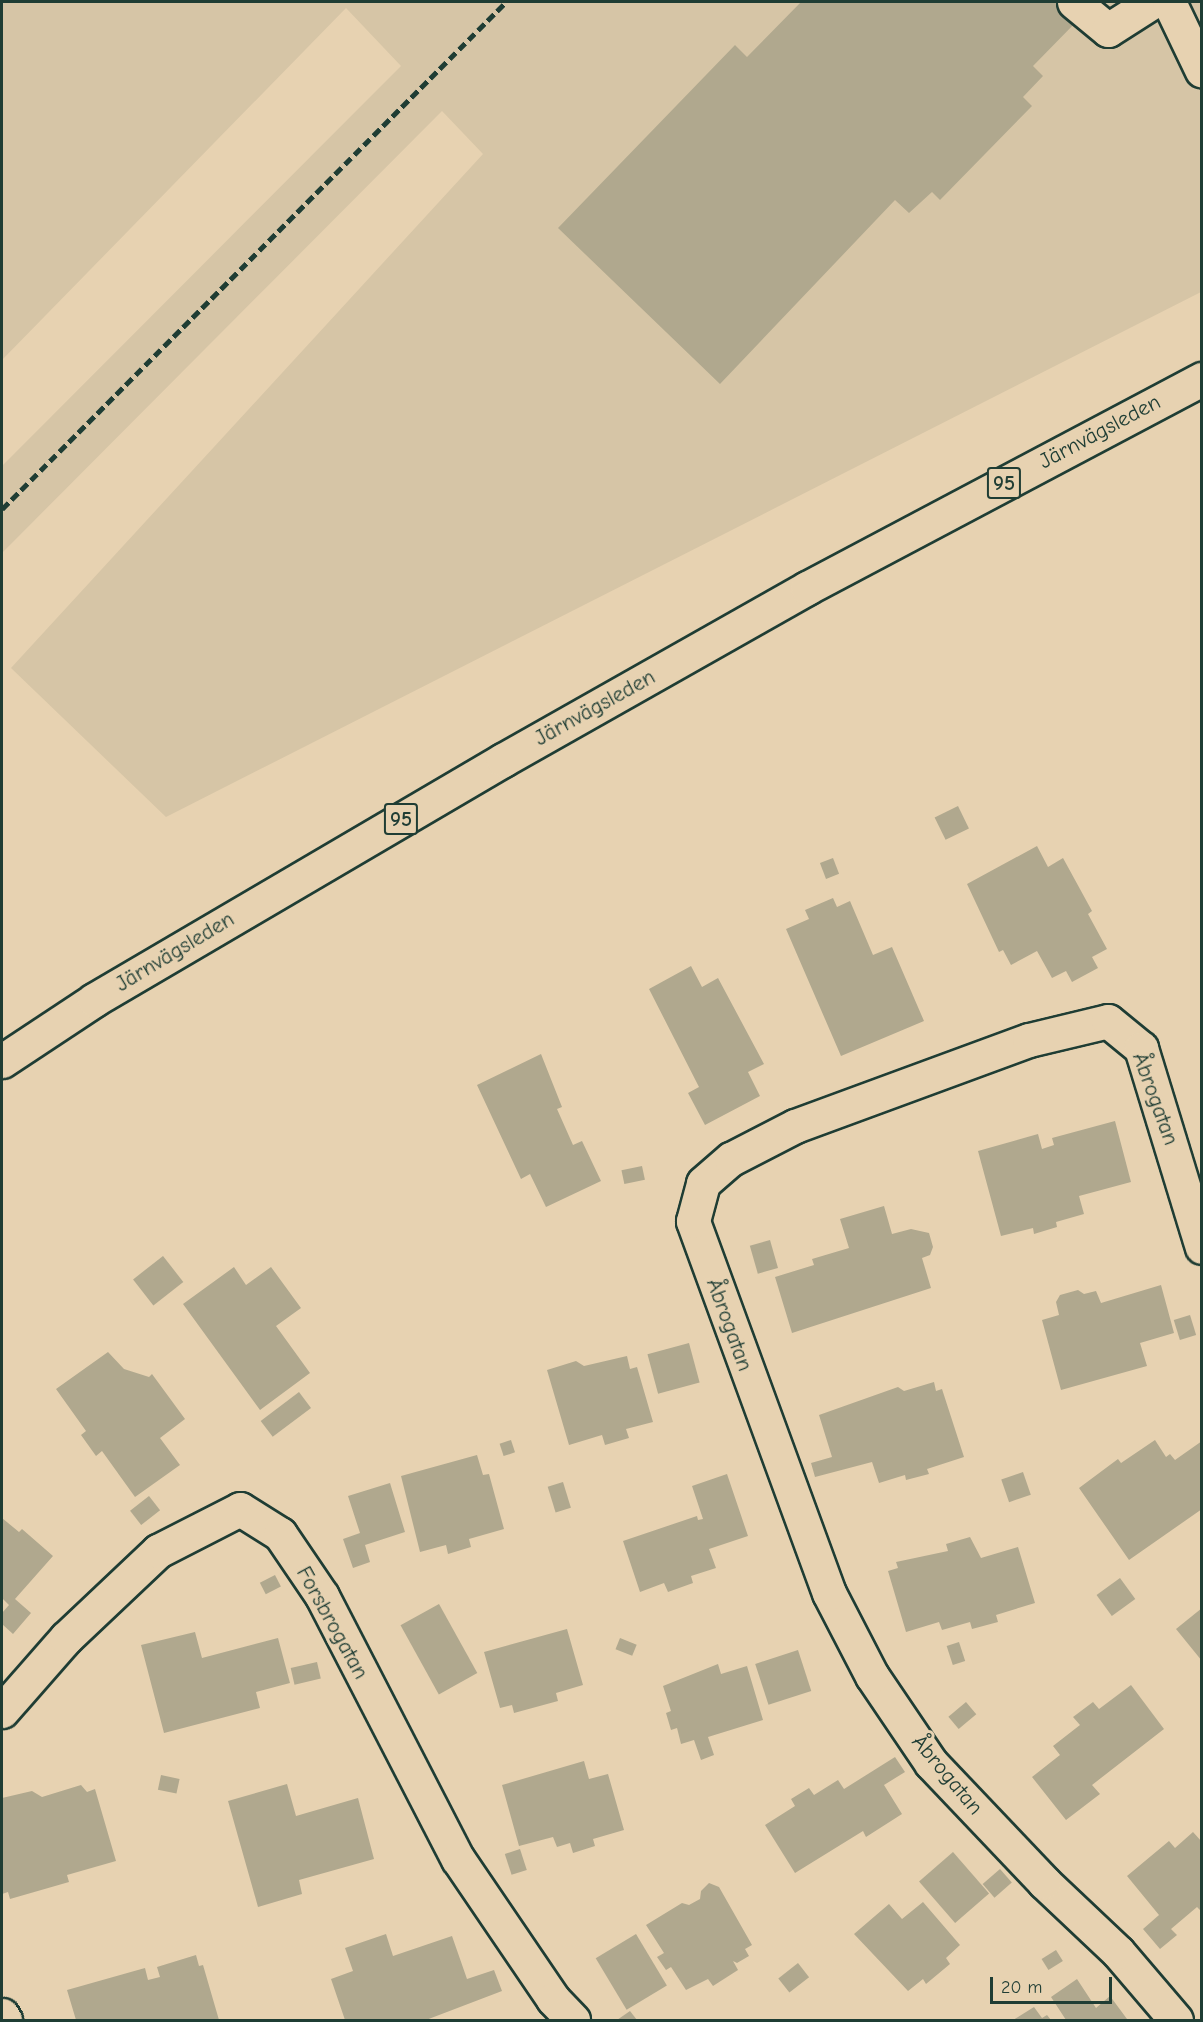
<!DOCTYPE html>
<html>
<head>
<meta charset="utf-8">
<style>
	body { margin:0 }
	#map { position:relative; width:1203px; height:2022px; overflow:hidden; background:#e7d2b1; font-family:"Comic Neue",sans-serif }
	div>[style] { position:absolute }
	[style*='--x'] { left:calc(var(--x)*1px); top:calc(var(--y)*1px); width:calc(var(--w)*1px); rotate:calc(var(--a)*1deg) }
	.built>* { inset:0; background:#d6c5a6 }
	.building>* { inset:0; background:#b0a88e; transform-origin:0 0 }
	.roads { filter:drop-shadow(2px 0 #1f3d34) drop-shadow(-2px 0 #1f3d34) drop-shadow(0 2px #1f3d34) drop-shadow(0 -2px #1f3d34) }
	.minor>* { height:33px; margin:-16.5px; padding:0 16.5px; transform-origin:16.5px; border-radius:16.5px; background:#e7d2b1 }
	.major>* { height:33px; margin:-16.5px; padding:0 16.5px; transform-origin:16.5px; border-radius:16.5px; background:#e7d2b1 }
	.rail>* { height:4.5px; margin-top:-2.25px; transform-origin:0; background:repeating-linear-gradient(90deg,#1f3d34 0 9px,transparent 0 13.5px) }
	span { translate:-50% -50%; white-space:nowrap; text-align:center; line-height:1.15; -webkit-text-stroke:6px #e7d2b1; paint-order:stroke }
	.shield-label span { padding:2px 4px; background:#e7d2b1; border:2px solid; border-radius:4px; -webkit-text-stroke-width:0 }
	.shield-label { font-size:21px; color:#1f3d34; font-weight:700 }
	.street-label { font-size:22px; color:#1f3d34 }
	.frame { position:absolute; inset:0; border:3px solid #1f3d34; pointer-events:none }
	.scale { position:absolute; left:990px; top:1977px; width:122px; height:27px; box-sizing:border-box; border:3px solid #1f3d34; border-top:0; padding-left:8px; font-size:18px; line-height:21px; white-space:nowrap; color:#1f3d34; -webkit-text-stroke:4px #e7d2b1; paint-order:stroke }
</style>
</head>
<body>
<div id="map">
	<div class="built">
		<div style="clip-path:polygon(2px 2px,1201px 2px,1201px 292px,166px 817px,11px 668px,483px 154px,442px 111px,2px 553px,2px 466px,401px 66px,346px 8px,2px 360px)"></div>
	</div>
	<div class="building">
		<div style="clip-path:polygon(801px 2px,1061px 2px,1079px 19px,1033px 66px,1043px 76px,1023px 97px,1032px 106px,940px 200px,932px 192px,909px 213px,895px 200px,720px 384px,558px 228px,735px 45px,747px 57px)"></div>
		<div style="left:958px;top:806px;width:25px;height:26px;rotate:64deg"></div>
		<div style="clip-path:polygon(1037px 846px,1048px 867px,1063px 858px,1092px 911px,1088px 914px,1107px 949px,1092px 957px,1098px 968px,1072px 982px,1066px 971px,1052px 978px,1037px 951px,1011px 965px,1003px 950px,999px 952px,967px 884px)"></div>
		<div style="left:833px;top:858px;width:17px;height:14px;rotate:69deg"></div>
		<div style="clip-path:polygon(833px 898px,837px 907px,850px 901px,873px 955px,892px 947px,924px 1021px,841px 1056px,786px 929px,809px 919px,805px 910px)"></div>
		<div style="clip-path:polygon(691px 966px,702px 987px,718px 978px,764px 1064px,748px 1072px,760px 1096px,705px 1125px,688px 1093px,699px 1087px,649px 989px)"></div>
		<div style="clip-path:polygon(541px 1054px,562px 1107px,557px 1109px,573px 1145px,582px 1141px,601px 1181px,546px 1207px,530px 1174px,521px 1179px,477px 1085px)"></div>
		<div style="clip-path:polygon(1115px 1121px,1131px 1182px,1079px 1196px,1084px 1214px,1056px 1222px,1057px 1227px,1034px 1234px,1033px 1228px,1001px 1236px,978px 1151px,1038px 1134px,1042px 1149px,1054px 1145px,1052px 1138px)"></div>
		<div style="left:642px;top:1166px;width:14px;height:21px;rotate:78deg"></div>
		<div style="clip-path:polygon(884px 1206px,892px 1234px,911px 1229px,929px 1233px,933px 1247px,930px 1255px,922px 1258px,931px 1288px,792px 1333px,775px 1277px,814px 1265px,812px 1259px,849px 1248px,840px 1219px)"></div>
		<div style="left:770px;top:1240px;width:29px;height:21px;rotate:74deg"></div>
		<div style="left:163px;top:1256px;width:33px;height:38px;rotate:52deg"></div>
		<div style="clip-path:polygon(234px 1267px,246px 1285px,271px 1267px,301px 1308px,276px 1326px,310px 1373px,260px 1410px,183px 1304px)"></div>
		<div style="clip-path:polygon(1161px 1285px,1174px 1333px,1140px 1343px,1147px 1366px,1061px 1390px,1042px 1320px,1059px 1315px,1056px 1302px,1060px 1295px,1078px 1290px,1084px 1294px,1096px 1291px,1101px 1303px)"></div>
		<div style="left:1190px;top:1315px;width:21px;height:17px;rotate:73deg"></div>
		<div style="left:689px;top:1343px;width:41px;height:43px;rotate:75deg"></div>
		<div style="clip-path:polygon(108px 1352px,124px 1369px,149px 1377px,152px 1374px,185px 1419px,160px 1438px,180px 1465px,135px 1497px,102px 1451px,96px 1456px,81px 1435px,86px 1431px,56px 1389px)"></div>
		<div style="clip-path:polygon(627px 1356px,630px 1369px,637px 1367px,653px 1422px,626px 1429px,629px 1438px,605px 1445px,602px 1435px,569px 1445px,547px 1370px,576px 1361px,584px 1366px)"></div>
		<div style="clip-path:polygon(934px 1382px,936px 1391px,942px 1389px,964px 1457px,927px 1469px,929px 1474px,906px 1480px,905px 1475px,879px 1483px,872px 1462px,815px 1477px,811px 1463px,832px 1457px,819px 1415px,898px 1387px,904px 1391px)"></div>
		<div style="left:299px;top:1392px;width:20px;height:48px;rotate:53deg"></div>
		<div style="left:511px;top:1440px;width:13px;height:12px;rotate:72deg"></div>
		<div style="clip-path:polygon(1155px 1440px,1166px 1457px,1170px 1454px,1175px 1460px,1202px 1441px,1202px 1509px,1129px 1560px,1079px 1488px,1118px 1459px,1121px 1463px)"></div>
		<div style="clip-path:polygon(477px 1455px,483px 1475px,489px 1474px,504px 1529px,469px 1539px,471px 1547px,448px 1554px,446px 1545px,420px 1552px,401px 1476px)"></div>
		<div style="left:1023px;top:1472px;width:24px;height:23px;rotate:71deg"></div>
		<div style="clip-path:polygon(727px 1474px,748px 1536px,709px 1549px,716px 1568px,691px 1576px,693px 1583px,668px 1592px,664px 1583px,640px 1592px,623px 1541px,697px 1516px,698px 1520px,703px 1519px,692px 1486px)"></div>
		<div style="left:563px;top:1482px;width:27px;height:16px;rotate:73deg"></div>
		<div style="clip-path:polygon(390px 1483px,405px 1532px,365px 1545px,370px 1562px,353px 1568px,343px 1539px,360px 1533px,348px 1496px)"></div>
		<div style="left:149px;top:1496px;width:18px;height:24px;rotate:52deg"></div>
		<div style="clip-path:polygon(2px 1518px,19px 1532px,22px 1529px,53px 1556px,15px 1599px,31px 1613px,13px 1634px,2px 1624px,2px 1613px,9px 1605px,2px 1598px)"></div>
		<div style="clip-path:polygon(970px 1537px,981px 1558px,1018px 1547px,1035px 1603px,996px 1615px,998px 1622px,972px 1629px,970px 1622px,942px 1630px,939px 1622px,906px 1632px,888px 1571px,898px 1568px,896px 1562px,948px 1551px,946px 1544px)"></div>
		<div style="left:275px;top:1575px;width:13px;height:17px;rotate:63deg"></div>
		<div style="left:1120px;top:1578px;width:26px;height:29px;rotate:54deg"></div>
		<div style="left:439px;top:1604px;width:79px;height:44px;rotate:61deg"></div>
		<div style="clip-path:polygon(1202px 1608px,1202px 1661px,1176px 1629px)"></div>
		<div style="clip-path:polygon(567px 1629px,583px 1685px,556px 1693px,558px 1701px,514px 1713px,512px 1705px,500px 1708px,484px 1652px)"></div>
		<div style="clip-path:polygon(195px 1632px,202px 1658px,278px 1638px,290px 1683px,256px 1692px,260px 1708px,164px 1733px,141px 1645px)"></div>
		<div style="left:620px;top:1638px;width:18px;height:12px;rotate:22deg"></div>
		<div style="left:959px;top:1642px;width:20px;height:13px;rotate:72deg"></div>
		<div style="left:798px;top:1650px;width:43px;height:45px;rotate:72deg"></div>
		<div style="left:317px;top:1662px;width:17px;height:27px;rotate:77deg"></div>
		<div style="clip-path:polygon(718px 1664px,721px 1674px,747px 1666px,763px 1720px,708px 1737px,714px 1755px,701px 1760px,694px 1740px,681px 1744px,677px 1728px,671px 1730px,666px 1713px,671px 1711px,663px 1686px)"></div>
		<div style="clip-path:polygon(1131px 1685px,1164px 1729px,1092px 1785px,1100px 1794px,1066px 1820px,1032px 1777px,1060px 1755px,1053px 1746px,1080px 1725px,1073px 1717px,1093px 1702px,1099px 1709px)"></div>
		<div style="left:966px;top:1702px;width:16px;height:23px;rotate:50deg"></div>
		<div style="clip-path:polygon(895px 1757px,905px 1772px,884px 1785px,902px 1814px,866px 1837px,863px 1831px,795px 1873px,765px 1825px,795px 1806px,791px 1799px,809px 1788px,814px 1795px,838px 1780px,844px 1789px)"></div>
		<div style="clip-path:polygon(584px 1761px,589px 1779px,608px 1774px,624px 1830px,593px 1839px,595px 1846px,573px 1853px,570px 1843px,557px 1847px,553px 1837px,519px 1846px,502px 1785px)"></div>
		<div style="left:161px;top:1775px;width:19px;height:15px;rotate:12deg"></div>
		<div style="clip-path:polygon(287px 1784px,296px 1816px,358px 1798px,374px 1859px,299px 1880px,302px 1894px,258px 1907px,228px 1801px)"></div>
		<div style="clip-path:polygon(81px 1785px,87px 1792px,95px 1789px,116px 1861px,67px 1875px,69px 1882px,10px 1899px,8px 1892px,2px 1894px,2px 1798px,32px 1791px,42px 1797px)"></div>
		<div style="clip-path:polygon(1193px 1832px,1202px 1842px,1202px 1912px,1197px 1907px,1171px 1929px,1177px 1935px,1160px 1949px,1143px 1929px,1159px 1915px,1127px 1876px,1169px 1841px,1175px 1848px)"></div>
		<div style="left:520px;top:1849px;width:22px;height:16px;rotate:72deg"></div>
		<div style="left:953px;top:1852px;width:55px;height:45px;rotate:49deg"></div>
		<div style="left:1000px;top:1869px;width:18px;height:23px;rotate:49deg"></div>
		<div style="clip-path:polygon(709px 1883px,719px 1887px,752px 1945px,745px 1949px,749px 1956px,737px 1963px,733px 1961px,738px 1970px,713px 1986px,708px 1979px,686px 1990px,671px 1967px,666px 1970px,657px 1957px,664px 1953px,646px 1925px,682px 1903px,689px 1905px,700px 1899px,701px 1891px)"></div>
		<div style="clip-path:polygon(923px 1902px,960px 1945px,946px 1958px,950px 1964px,926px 1984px,923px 1979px,908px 1991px,854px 1934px,889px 1904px,902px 1919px)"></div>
		<div style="clip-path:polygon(386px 1934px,393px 1956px,452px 1936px,467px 1979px,494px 1970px,502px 1991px,426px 2020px,345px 2020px,331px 1979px,353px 1971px,345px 1948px)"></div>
		<div style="left:636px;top:1934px;width:60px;height:47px;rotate:59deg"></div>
		<div style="left:1056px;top:1950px;width:13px;height:17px;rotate:58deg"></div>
		<div style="clip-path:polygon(196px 1955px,199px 1966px,203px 1965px,219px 2020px,76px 2020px,67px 1990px,145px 1968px,148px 1980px,160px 1977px,157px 1967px)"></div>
		<div style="left:798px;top:1963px;width:18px;height:25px;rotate:52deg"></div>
		<div style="clip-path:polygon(1077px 1979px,1096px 2008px,1110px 1996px,1127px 2019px,1066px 2020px,1051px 1997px)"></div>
		<div style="clip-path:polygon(1034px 2007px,1042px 2018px,1047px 2015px,1051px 2020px,1013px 2020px)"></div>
		<div style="clip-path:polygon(630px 2011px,637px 2020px,617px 2020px)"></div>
	</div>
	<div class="roads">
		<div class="minor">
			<div style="--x:1074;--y:2;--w:44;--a:39.5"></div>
			<div style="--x:1108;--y:30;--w:52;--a:-32.5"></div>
			<div style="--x:1169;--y:2;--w:76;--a:64.4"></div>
			<div style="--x:2;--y:1711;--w:97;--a:-48.8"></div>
			<div style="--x:66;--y:1638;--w:127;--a:-43.4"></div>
			<div style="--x:158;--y:1551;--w:92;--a:-27.1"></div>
			<div style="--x:240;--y:1509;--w:47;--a:32"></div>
			<div style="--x:280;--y:1534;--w:75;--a:55.9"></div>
			<div style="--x:322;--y:1596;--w:296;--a:62.7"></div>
			<div style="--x:458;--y:1859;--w:169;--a:55.8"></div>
			<div style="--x:553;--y:1999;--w:29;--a:46"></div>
			<div style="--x:2;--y:2015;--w:6;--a:59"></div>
			<div style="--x:1176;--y:2020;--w:89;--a:-130.5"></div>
			<div style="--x:1118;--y:1952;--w:102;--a:-136.6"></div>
			<div style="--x:1044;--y:1882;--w:164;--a:-133.5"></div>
			<div style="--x:931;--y:1763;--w:105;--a:-124.1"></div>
			<div style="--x:872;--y:1676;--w:93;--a:-117.4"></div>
			<div style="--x:829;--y:1593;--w:396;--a:-110.1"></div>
			<div style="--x:693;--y:1221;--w:39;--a:-75"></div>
			<div style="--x:703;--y:1183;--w:37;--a:-41"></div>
			<div style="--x:731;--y:1159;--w:72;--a:-27.3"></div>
			<div style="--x:795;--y:1126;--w:249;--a:-20.2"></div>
			<div style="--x:1029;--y:1040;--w:81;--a:-13.5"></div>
			<div style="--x:1108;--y:1021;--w:43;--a:39.3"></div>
			<div style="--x:1141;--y:1048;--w:208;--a:73"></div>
		</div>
		<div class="major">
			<div style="--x:2;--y:1061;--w:110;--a:-33.5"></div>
			<div style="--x:94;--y:1000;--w:474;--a:-30.4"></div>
			<div style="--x:503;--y:760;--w:349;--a:-29.5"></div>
			<div style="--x:807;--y:588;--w:447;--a:-27.9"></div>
		</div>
	</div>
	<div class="rail">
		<div style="--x:2;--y:509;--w:715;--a:-45.17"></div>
	</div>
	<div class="shield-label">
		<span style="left:1004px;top:483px">95</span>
		<span style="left:401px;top:819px">95</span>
	</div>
	<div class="street-label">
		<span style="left:1100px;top:432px;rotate:-28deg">Järnvägsleden</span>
		<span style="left:595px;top:708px;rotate:-29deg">Järnvägsleden</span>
		<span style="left:175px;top:952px;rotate:-31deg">Järnvägsleden</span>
		<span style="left:1155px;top:1099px;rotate:70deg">Åbrogatan</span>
		<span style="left:729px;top:1325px;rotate:70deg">Åbrogatan</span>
		<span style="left:332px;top:1623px;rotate:61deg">Forsbrogatan</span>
		<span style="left:947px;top:1775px;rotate:50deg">Åbrogatan</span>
	</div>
	<div class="frame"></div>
	<div class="scale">20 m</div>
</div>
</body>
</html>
